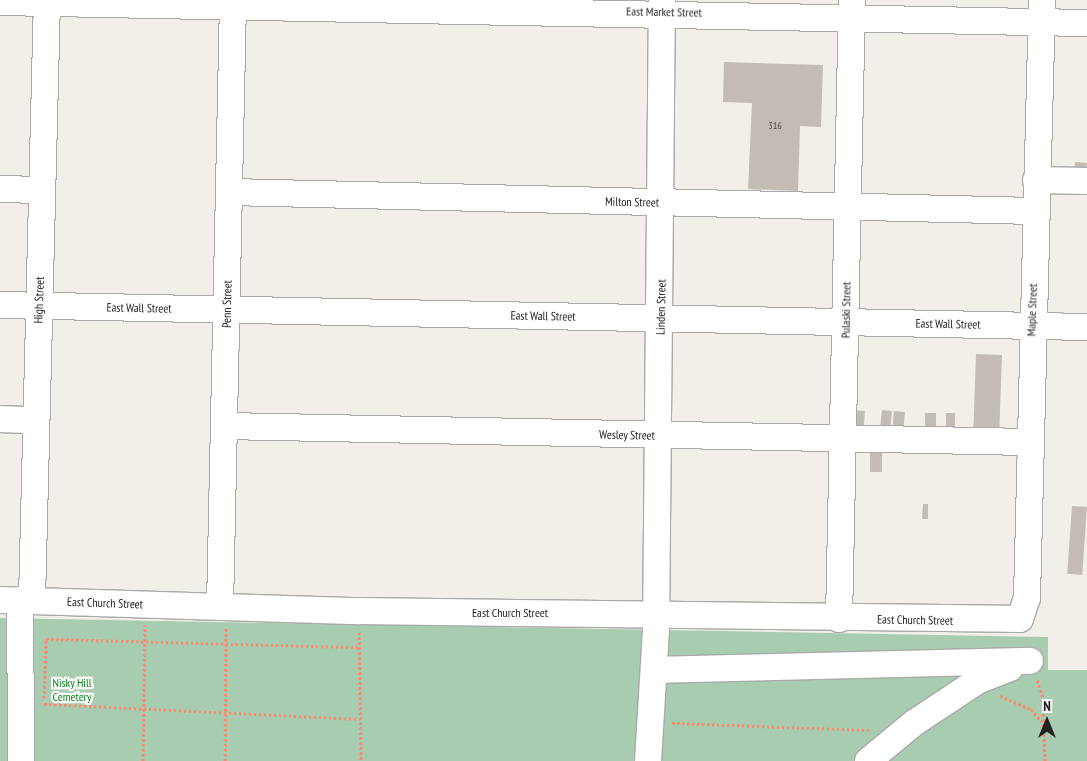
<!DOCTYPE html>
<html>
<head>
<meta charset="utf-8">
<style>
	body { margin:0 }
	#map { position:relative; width:1087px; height:761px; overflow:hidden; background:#f2efe8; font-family:"PT Sans Narrow",sans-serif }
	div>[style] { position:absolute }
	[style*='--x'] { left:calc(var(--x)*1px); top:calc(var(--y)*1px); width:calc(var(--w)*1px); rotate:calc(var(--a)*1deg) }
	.cemetery>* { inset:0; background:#a8ccb0 }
	.building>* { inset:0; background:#c3bcb4; transform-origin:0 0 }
	.path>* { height:3px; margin-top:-1.5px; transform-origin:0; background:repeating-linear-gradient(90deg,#ff856d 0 2.5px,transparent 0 5px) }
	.roads { filter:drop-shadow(1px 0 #a9a9a9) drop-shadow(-1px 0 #a9a9a9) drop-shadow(0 1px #a9a9a9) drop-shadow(0 -1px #a9a9a9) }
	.minor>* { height:26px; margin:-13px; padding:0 13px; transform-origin:13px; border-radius:13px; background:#fff }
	span { translate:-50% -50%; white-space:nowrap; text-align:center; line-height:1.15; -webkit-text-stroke:4.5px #fff; paint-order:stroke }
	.number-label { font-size:10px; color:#4a4846 }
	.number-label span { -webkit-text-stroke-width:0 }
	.street-label { font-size:12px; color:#222 }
	.park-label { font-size:12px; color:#08871a }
	.north { position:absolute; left:1022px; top:696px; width:50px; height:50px; -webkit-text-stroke:4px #fff; paint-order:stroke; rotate:0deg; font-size:14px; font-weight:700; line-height:20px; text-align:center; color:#222 }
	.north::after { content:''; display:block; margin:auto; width:18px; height:22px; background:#222; clip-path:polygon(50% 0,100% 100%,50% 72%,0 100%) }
</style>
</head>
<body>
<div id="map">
	<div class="cemetery">
		<div style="clip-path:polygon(0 618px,1048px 637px,1048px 670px,1087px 670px,1087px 761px,0 761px)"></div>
	</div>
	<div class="building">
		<div style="clip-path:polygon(724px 62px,823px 65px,821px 127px,800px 126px,798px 191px,748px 189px,752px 103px,723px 102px)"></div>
		<div style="left:1075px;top:162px;width:12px;height:9px;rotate:5deg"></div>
		<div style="left:976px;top:354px;width:26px;height:79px;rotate:2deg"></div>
		<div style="left:852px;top:410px;width:13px;height:21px;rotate:4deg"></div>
		<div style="left:882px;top:410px;width:10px;height:19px;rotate:6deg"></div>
		<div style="left:894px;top:411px;width:11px;height:20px;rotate:5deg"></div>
		<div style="left:925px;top:413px;width:11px;height:19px"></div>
		<div style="left:946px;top:413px;width:9px;height:20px"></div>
		<div style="left:870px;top:451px;width:12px;height:21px"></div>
		<div style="clip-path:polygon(923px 504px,928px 504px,928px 519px,922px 519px)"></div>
		<div style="left:1072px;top:506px;width:15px;height:68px;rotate:4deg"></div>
	</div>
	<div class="path">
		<div style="--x:359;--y:632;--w:129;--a:89.1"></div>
		<div style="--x:1037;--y:680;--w:15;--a:70"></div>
		<div style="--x:1042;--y:694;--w:67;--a:87.4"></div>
		<div style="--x:1000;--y:696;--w:34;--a:23"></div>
		<div style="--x:1031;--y:709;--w:16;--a:50"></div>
		<div style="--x:44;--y:698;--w:59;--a:-88.1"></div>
		<div style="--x:46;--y:639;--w:314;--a:1.5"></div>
		<div style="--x:44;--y:704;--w:316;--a:2.7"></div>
		<div style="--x:672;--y:723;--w:198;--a:2"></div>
		<div style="--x:143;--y:761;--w:136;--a:-89.2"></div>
		<div style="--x:225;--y:761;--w:134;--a:-89.6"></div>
	</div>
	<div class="roads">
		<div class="minor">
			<div style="--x:0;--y:2;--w:1087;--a:1.11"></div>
			<div style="--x:1036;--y:180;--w:51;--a:1.1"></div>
			<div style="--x:0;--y:189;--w:42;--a:1.4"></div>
			<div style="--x:229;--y:192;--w:806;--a:1.35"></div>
			<div style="--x:0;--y:305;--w:1087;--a:1.16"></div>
			<div style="--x:0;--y:419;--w:34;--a:2"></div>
			<div style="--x:224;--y:426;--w:805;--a:1.14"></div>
			<div style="--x:0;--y:600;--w:359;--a:1.8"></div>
			<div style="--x:359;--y:611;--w:661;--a:0.69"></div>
			<div style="--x:1020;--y:619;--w:22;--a:-72"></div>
			<div style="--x:1027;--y:598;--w:598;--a:-88.56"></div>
			<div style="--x:20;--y:600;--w:161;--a:89.6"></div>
			<div style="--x:32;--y:600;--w:600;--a:-88.57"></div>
			<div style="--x:220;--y:607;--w:607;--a:-88.77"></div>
			<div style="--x:839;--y:619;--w:619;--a:-88.8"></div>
			<div style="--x:654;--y:670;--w:376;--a:-1.4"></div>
			<div style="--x:648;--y:761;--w:130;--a:-86.5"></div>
			<div style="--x:656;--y:631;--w:631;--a:-89.46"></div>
			<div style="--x:868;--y:761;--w:60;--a:-39.6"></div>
			<div style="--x:914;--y:723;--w:78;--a:-33.5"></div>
			<div style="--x:979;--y:680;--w:33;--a:-21"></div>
		</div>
	</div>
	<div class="number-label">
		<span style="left:775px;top:126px">316</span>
	</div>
	<div class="street-label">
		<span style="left:664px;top:12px;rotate:1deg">East Market Street</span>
		<span style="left:632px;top:202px;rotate:1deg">Milton Street</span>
		<span style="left:39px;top:300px;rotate:-88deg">High Street</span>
		<span style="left:227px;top:304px;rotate:-89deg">Penn Street</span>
		<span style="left:661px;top:307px;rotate:-89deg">Linden Street</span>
		<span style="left:139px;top:308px;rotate:1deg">East Wall Street</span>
		<span style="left:846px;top:310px;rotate:-89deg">Pulaski Street</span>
		<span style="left:1032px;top:310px;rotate:-88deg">Maple Street</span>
		<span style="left:543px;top:316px;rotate:1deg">East Wall Street</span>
		<span style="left:948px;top:324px;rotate:1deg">East Wall Street</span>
		<span style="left:627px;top:435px;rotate:1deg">Wesley Street</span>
		<span style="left:105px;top:603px;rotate:2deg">East Church Street</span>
		<span style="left:510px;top:613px">East Church Street</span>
		<span style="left:915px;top:620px;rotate:1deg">East Church Street</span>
	</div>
	<div class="park-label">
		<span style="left:72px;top:690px">Nisky Hill<br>Cemetery</span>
	</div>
	<div class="north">N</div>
</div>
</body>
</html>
